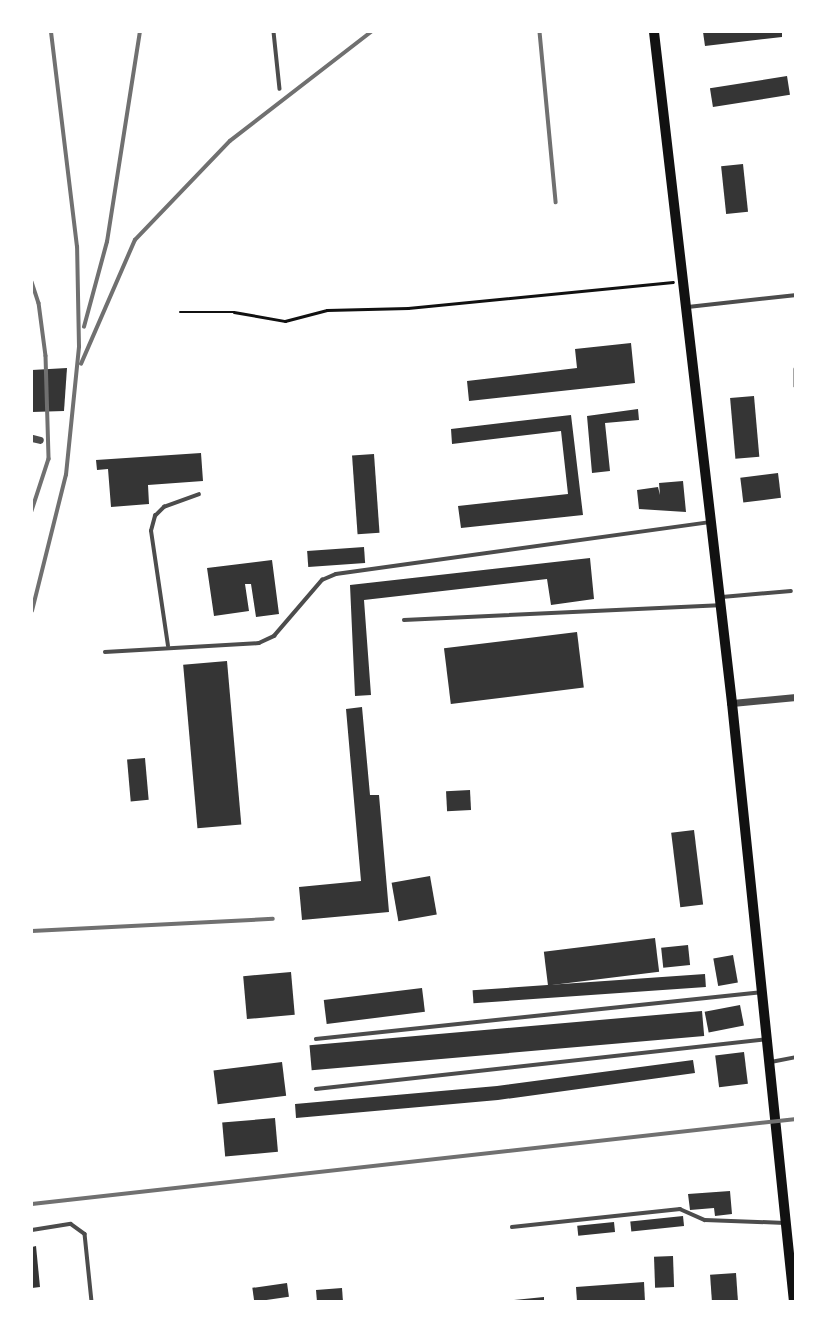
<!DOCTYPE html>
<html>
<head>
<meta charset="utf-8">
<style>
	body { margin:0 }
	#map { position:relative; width:827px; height:1333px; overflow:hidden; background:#fff; font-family:"PT Sans Narrow",sans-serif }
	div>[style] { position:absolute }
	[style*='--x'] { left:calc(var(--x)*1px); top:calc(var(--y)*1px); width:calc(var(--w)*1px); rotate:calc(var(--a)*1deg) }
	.building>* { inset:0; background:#353535; transform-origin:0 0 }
	.path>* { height:2.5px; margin:-1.25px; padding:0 1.25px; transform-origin:1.25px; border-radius:1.25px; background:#111 }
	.service>* { height:3.5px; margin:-1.75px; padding:0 1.75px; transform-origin:1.75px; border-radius:1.75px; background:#4c4c4c }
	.minor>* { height:7px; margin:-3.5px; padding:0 3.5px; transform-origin:3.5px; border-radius:3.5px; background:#4c4c4c }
	.secondary>* { height:10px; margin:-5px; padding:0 5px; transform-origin:5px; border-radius:5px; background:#111 }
	.rail>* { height:3.5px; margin:-1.75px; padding:0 1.75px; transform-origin:1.75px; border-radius:1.75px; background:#707070 }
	span { translate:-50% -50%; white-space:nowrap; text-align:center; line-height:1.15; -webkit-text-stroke:7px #fff; paint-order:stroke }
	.frame { position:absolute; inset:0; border:33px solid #fff; pointer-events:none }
</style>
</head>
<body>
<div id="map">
	<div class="building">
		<div style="clip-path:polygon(703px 32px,782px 32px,782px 37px,705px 46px)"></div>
		<div style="left:787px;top:76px;width:19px;height:78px;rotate:81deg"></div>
		<div style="left:743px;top:164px;width:48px;height:22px;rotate:84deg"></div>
		<div style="clip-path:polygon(631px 343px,635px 383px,469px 401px,467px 381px,577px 368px,575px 349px)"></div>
		<div style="clip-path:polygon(67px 368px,64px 411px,32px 412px,32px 370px)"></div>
		<div style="left:754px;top:396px;width:61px;height:24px;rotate:85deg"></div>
		<div style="clip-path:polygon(638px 409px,639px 420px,605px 423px,610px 471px,592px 473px,587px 416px)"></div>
		<div style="clip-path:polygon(571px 415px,583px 515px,461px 528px,458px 506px,568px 494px,561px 431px,452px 444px,451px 429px)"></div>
		<div style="clip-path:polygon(201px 453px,203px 481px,148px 485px,149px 504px,111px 507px,108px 469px,97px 470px,96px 460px)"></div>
		<div style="left:374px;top:454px;width:79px;height:22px;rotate:86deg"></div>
		<div style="left:778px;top:473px;width:25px;height:38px;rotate:83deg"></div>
		<div style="clip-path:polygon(683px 481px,686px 512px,639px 509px,637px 490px,658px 487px,660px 495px,659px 483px)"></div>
		<div style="left:364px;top:547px;width:16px;height:57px;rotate:86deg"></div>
		<div style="clip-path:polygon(590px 558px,594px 599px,551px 605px,547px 579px,364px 600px,371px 695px,355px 696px,350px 585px)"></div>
		<div style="clip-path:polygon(272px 560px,279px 614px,256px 617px,251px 584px,245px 584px,249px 611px,214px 616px,207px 568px)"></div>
		<div style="left:577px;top:632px;width:56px;height:134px;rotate:83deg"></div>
		<div style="left:227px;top:661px;width:164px;height:44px;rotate:85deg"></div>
		<div style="clip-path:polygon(362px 707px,370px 795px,379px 795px,389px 912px,302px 920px,299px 887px,361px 881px,346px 709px)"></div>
		<div style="left:145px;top:758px;width:42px;height:18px;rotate:85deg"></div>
		<div style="left:470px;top:790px;width:20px;height:24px;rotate:87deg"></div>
		<div style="left:694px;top:830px;width:75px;height:23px;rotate:83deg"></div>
		<div style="left:430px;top:876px;width:39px;height:39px;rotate:80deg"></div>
		<div style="left:655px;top:938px;width:34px;height:112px;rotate:83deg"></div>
		<div style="left:688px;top:945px;width:20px;height:27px;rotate:84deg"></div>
		<div style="left:733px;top:955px;width:28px;height:20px;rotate:80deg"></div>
		<div style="left:291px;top:972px;width:43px;height:48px;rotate:85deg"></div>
		<div style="left:705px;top:974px;width:13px;height:233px;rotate:86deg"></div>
		<div style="left:422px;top:988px;width:24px;height:99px;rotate:83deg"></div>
		<div style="left:740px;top:1005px;width:21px;height:36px;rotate:79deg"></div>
		<div style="left:702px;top:1011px;width:25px;height:394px;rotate:85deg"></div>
		<div style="left:744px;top:1052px;width:32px;height:29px;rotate:83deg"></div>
		<div style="clip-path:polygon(693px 1060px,695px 1073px,498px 1100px,296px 1118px,295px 1104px,497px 1086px)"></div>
		<div style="left:282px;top:1062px;width:34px;height:69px;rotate:83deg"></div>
		<div style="left:275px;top:1118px;width:34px;height:53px;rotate:85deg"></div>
		<div style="clip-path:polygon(730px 1191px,732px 1214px,715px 1216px,714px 1208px,690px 1210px,688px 1194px)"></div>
		<div style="left:683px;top:1216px;width:10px;height:53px;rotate:84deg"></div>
		<div style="left:614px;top:1222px;width:10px;height:37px;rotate:84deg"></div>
		<div style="clip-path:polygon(36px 1246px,40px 1287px,32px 1288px,32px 1247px)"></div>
		<div style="left:673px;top:1256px;width:31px;height:19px;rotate:88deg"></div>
		<div style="left:736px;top:1273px;width:29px;height:26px;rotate:86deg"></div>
		<div style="clip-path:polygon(644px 1282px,645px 1302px,577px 1302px,576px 1287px)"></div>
		<div style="left:287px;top:1283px;width:14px;height:35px;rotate:82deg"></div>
		<div style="clip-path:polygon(342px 1288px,343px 1302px,317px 1302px,316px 1290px)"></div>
		<div style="clip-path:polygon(544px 1297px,544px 1302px,514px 1302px,514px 1300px)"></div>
	</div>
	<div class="path">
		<div style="--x:180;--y:312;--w:54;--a:0"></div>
		<div style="--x:234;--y:312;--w:52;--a:10"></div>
		<div style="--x:285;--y:321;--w:43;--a:-14.7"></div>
		<div style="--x:327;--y:310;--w:81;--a:-1.4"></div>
		<div style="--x:408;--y:308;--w:266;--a:-5.6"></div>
	</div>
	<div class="service">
		<div style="--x:274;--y:32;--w:57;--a:84"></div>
		<div style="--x:688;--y:307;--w:109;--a:-6.3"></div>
		<div style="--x:796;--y:369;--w:17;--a:90"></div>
		<div style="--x:722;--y:597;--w:69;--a:-5"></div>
		<div style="--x:404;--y:620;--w:315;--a:-2.7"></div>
		<div style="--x:168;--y:646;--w:116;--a:-98.4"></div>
		<div style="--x:151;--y:531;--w:16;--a:-75"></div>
		<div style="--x:155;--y:516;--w:13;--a:-45"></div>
		<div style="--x:164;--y:507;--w:37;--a:-20"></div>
		<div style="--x:105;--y:652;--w:154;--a:-3.3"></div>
		<div style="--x:259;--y:643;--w:17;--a:-25"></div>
		<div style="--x:274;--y:636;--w:74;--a:-49.4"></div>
		<div style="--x:322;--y:580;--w:15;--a:-23"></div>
		<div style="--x:336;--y:574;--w:377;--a:-7.9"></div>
		<div style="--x:316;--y:1039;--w:447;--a:-6"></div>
		<div style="--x:771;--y:1062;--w:25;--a:-11"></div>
		<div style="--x:316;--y:1089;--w:453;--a:-6.3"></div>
		<div style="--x:512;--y:1227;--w:169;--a:-6.1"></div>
		<div style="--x:680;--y:1209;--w:27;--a:24"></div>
		<div style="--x:705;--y:1220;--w:80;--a:2.1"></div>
		<div style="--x:32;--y:1230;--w:39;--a:-9"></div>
		<div style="--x:71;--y:1224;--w:17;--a:36"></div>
		<div style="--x:85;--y:1234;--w:68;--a:84.1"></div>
	</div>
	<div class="minor">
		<div style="--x:32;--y:438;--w:8;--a:14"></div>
		<div style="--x:732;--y:703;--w:64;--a:-5.4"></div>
	</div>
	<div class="secondary">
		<div style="--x:654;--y:32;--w:676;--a:83.37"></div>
		<div style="--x:732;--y:703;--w:602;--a:84.09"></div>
	</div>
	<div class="rail">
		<div style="--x:540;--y:32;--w:171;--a:84.6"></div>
		<div style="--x:32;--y:282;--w:22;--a:72"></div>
		<div style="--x:39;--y:303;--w:53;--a:82.5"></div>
		<div style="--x:46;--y:356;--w:103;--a:88.3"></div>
		<div style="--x:49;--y:459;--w:55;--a:108.1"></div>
		<div style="--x:84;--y:327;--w:88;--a:-74.9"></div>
		<div style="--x:107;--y:242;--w:213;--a:-81.1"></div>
		<div style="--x:81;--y:364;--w:135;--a:-66.5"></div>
		<div style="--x:135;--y:240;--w:137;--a:-46.2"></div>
		<div style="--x:230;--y:141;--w:178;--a:-37.7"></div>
		<div style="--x:32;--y:611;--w:140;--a:-76"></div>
		<div style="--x:66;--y:475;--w:129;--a:-84.2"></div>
		<div style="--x:79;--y:347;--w:100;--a:-91.1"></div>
		<div style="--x:77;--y:247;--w:217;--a:-96.9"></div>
		<div style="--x:32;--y:931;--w:241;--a:-2.9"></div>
		<div style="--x:32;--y:1204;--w:769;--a:-6.35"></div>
	</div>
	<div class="frame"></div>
</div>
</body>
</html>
